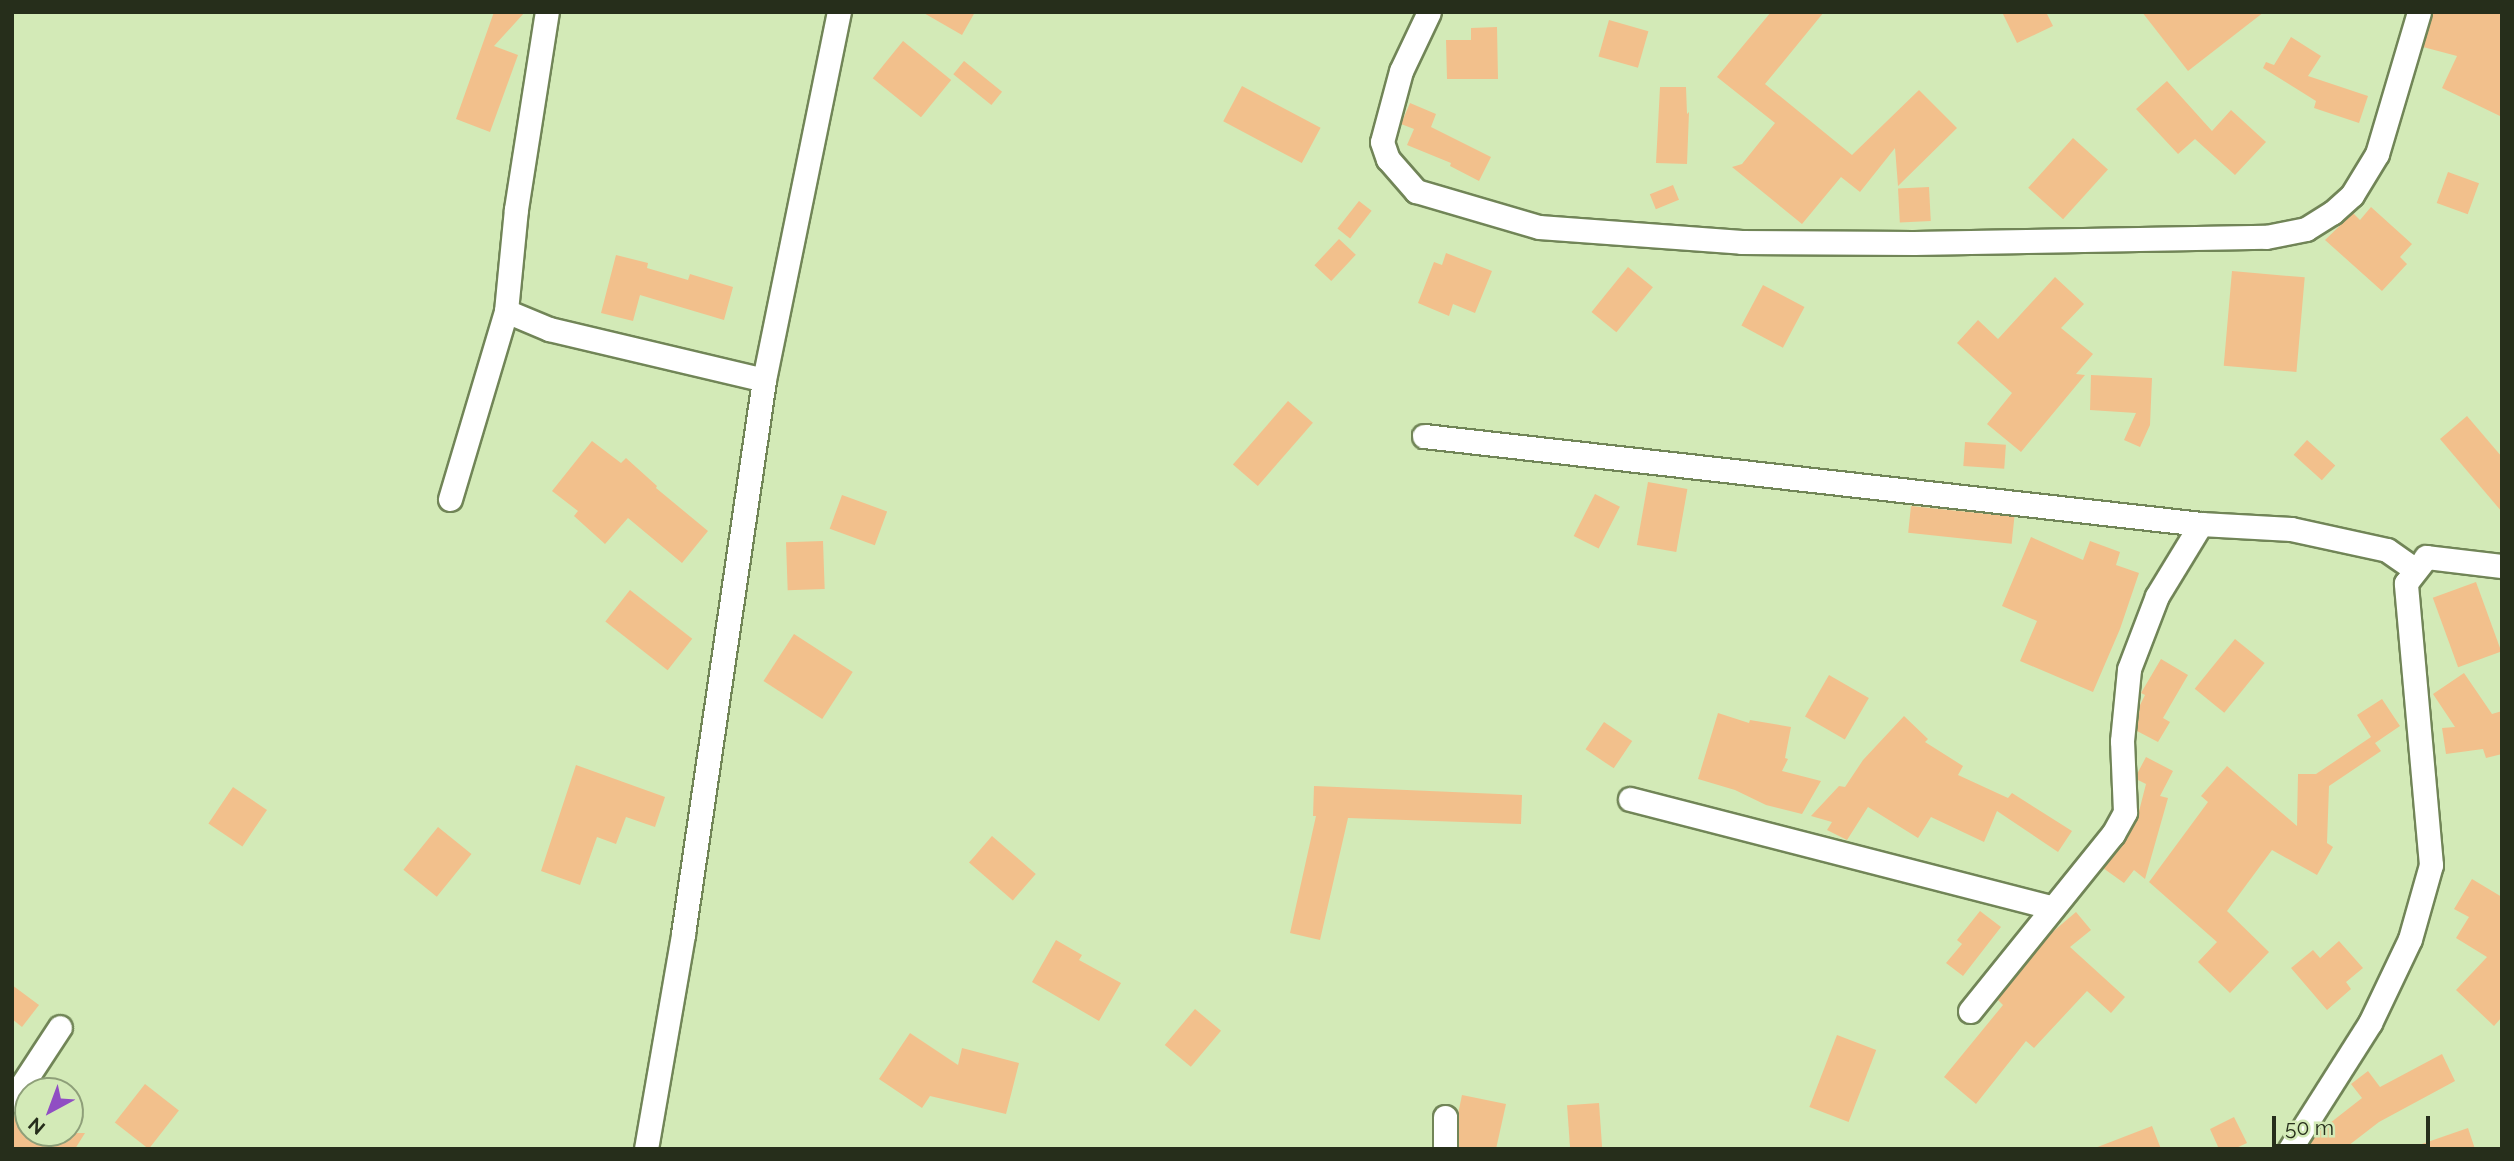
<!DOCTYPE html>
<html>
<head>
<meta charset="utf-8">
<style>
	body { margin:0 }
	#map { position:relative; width:2514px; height:1161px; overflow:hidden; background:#d3eab7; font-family:Raleway,sans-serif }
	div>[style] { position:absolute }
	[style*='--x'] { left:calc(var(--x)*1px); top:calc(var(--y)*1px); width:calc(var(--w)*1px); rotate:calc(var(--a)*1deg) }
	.building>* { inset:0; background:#f2c08c; transform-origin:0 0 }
	.roads { filter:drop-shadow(2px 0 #718557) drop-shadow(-2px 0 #718557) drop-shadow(0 2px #718557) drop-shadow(0 -2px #718557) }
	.minor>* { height:23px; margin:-11.5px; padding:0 11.5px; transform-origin:11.5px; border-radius:11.5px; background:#fff }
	span { translate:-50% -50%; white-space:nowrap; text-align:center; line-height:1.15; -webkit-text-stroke:5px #d3eab7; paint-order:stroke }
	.frame { position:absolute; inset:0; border:14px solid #262e1b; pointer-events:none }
	.north { position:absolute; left:14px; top:1077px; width:70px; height:70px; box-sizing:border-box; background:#d3eab7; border:2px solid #8e9f79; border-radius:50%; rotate:221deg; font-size:19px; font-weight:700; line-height:28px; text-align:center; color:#262e1b }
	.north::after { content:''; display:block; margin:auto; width:24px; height:32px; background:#904ec3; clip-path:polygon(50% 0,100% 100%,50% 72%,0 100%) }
	.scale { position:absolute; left:2272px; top:1116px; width:158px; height:32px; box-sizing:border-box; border:4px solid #262e1b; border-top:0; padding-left:9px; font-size:21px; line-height:24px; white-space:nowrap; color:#262e1b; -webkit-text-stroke:5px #d3eab7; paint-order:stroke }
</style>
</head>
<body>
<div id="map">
	<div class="building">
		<div style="clip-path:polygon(494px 12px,525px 12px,494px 46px,518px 55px,490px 132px,456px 119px)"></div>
		<div style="clip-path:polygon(922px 12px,975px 12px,962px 35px)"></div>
		<div style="clip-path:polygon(1771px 12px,1824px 12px,1765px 84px,1852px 155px,1919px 90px,1957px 128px,1898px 186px,1895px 148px,1860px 192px,1841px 177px,1802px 224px,1732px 167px,1742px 164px,1775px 123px,1717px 77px)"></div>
		<div style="clip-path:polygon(2002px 12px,2046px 12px,2053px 26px,2017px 43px)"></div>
		<div style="clip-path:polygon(2142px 12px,2264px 12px,2188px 71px)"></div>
		<div style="clip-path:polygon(2433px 12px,2502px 12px,2502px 117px,2442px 88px,2457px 56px,2423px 47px)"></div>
		<div style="left:1609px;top:20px;width:41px;height:38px;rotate:16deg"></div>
		<div style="clip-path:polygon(1497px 27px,1498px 79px,1447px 79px,1446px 40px,1471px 40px,1471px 28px)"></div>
		<div style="clip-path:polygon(2291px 37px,2321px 56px,2308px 76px,2368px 96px,2359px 123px,2314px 108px,2316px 101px,2263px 68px,2266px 62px,2274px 65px)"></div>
		<div style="left:903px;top:41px;width:62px;height:48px;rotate:39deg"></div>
		<div style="left:964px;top:61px;width:49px;height:17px;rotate:39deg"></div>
		<div style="clip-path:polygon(2167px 81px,2212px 131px,2231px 110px,2266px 142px,2235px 175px,2195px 139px,2178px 154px,2136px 109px)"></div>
		<div style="left:1242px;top:86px;width:89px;height:40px;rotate:28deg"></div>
		<div style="clip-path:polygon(1660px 87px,1686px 87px,1687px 114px,1689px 112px,1687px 164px,1656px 163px)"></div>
		<div style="clip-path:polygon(1410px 103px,1436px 114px,1431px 127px,1491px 157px,1479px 181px,1450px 166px,1451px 163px,1407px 145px,1414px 129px,1401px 124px)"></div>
		<div style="left:2073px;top:138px;width:47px;height:67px;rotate:42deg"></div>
		<div style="left:2448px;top:172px;width:33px;height:33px;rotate:20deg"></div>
		<div style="left:1673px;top:185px;width:16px;height:25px;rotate:68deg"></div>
		<div style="left:1929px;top:187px;width:34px;height:31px;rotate:87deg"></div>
		<div style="left:1359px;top:201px;width:16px;height:35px;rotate:38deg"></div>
		<div style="clip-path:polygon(2371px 207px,2412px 244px,2400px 257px,2407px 264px,2382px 291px,2325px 240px,2353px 213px,2360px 220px)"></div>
		<div style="left:1339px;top:239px;width:23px;height:36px;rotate:43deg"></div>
		<div style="clip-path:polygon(1446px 253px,1492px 271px,1475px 313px,1453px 304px,1449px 316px,1418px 303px,1434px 262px,1442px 265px)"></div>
		<div style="clip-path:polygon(616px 255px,648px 263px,647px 268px,688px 280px,690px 274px,733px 287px,724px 320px,640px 295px,633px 321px,601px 313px)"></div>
		<div style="left:1628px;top:267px;width:32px;height:58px;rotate:39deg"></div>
		<div style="left:2232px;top:271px;width:73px;height:95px;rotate:5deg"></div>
		<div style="clip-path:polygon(2055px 277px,2084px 304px,2061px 328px,2093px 354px,2076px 374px,2085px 375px,2021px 452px,1987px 424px,2012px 393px,1957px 343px,1978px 320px,1998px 339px)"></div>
		<div style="left:1763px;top:285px;width:47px;height:46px;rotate:28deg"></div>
		<div style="clip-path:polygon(2091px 375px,2152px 378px,2150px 425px,2140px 447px,2124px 440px,2136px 413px,2090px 410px)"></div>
		<div style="left:1288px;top:401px;width:33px;height:84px;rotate:41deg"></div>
		<div style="clip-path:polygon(2467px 416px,2502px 457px,2502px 512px,2440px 439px)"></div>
		<div style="left:2307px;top:440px;width:38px;height:20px;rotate:42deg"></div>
		<div style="clip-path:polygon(592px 441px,621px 463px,626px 458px,657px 486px,656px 488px,708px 531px,682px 563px,628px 518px,605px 544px,574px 516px,578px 511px,552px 491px)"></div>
		<div style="left:1965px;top:442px;width:41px;height:24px;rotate:4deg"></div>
		<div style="left:1648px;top:482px;width:40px;height:64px;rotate:10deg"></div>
		<div style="left:1595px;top:494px;width:28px;height:47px;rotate:27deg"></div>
		<div style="left:842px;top:495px;width:48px;height:36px;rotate:20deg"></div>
		<div style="left:1911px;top:506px;width:104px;height:27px;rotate:6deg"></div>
		<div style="clip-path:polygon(2031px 537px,2083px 560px,2090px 541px,2120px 552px,2116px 565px,2139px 573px,2120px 629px,2093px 692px,2020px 661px,2037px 621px,2002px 606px)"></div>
		<div style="left:823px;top:541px;width:48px;height:37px;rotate:88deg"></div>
		<div style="left:2476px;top:582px;width:74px;height:46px;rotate:70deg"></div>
		<div style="left:630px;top:590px;width:79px;height:40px;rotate:38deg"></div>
		<div style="left:794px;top:634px;width:70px;height:56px;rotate:33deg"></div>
		<div style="left:2235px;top:639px;width:38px;height:64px;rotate:39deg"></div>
		<div style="clip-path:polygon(2161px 659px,2188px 675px,2163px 718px,2170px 722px,2158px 742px,2137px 731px,2140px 705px,2145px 695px,2141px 693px)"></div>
		<div style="clip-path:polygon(2464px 673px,2492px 714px,2502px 711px,2502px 754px,2486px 758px,2483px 749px,2446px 754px,2442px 728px,2455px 727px,2433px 694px)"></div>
		<div style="left:1829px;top:675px;width:46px;height:48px;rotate:30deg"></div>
		<div style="clip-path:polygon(2382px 699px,2400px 726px,2375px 743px,2381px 751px,2329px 786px,2327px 843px,2333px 847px,2317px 875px,2272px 850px,2227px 911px,2269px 952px,2230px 993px,2198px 962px,2217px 942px,2149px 882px,2208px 802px,2201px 796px,2227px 766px,2297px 826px,2298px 774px,2316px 774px,2371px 737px,2357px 715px)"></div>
		<div style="clip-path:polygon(1718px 713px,1749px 723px,1750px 720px,1791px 727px,1785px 758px,1788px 759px,1782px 771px,1821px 781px,1802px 814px,1766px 805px,1735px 790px,1698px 779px)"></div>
		<div style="clip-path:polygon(1904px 716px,1928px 739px,1925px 742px,1963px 766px,1958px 775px,2008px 798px,2012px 793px,2072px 831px,2058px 852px,1997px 811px,1984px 842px,1931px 817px,1918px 838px,1868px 807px,1847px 840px,1827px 830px,1832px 822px,1811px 816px,1839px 786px,1845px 787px,1863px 760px)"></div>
		<div style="left:1604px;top:722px;width:34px;height:33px;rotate:34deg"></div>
		<div style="clip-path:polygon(2146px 757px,2173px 771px,2160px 796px,2168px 798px,2145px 879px,2134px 870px,2124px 883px,2103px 868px,2124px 843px,2137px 819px,2146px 784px,2138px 780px,2137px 774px)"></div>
		<div style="clip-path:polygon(576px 765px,665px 797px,655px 827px,626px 817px,616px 844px,597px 837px,580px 885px,541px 871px)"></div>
		<div style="clip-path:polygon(1314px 786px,1522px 795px,1521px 824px,1348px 818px,1320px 940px,1290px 933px,1316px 816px,1313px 816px)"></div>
		<div style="left:233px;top:787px;width:41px;height:44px;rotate:34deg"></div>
		<div style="left:438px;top:827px;width:43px;height:55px;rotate:39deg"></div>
		<div style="left:992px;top:836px;width:58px;height:35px;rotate:41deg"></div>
		<div style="clip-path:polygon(2472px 879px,2502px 897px,2502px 1017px,2494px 1026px,2456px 990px,2487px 957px,2456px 938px,2469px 917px,2454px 909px)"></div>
		<div style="clip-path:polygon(1980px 911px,2001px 927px,1963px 976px,1946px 963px,1962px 944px,1957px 940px)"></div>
		<div style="clip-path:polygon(2076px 912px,2091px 930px,2070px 947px,2125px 997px,2111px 1013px,2087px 991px,2034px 1048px,2026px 1041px,1976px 1104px,1944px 1077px,2003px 1005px,1997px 999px,2049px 935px)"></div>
		<div style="clip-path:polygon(1056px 940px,1082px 955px,1079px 960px,1121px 983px,1099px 1021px,1032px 982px)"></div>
		<div style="clip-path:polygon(2339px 941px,2363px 968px,2346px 982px,2351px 989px,2327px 1010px,2291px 968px,2313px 950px,2320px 958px)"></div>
		<div style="clip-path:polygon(12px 985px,39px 1005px,22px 1027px,12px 1019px)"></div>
		<div style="left:1195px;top:1009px;width:34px;height:47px;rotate:40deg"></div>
		<div style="clip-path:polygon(910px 1033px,958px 1065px,962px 1048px,1019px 1063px,1006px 1114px,930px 1096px,922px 1108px,879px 1079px)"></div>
		<div style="left:1837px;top:1035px;width:42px;height:77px;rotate:21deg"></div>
		<div style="clip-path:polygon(2442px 1054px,2455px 1081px,2379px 1122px,2344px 1149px,2307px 1149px,2316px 1134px,2362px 1098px,2351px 1084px,2368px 1071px,2380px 1087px)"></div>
		<div style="left:145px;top:1084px;width:43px;height:49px;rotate:38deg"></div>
		<div style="clip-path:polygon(1462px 1095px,1506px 1104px,1496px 1149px,1459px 1149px,1458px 1114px)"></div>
		<div style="clip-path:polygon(28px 1101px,28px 1133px,85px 1133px,75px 1149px,12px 1149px,12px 1119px)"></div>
		<div style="left:1599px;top:1103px;width:46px;height:32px;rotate:86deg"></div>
		<div style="clip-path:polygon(2234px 1117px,2247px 1143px,2234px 1149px,2219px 1149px,2210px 1129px)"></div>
		<div style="clip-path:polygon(2152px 1126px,2161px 1149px,2096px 1149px,2095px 1148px)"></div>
		<div style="clip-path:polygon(2468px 1128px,2475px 1149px,2417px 1149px,2416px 1146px)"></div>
	</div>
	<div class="roads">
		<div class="minor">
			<div style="--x:1429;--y:12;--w:65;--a:115.4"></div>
			<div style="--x:1401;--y:71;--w:73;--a:105"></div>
			<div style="--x:1382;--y:142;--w:18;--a:71"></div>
			<div style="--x:1388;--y:159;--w:43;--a:48.8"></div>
			<div style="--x:1416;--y:191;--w:128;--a:16.3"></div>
			<div style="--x:1539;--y:227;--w:203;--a:4.2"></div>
			<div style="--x:1741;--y:242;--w:173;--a:0.3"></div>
			<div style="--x:1914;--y:243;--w:352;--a:-1"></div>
			<div style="--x:2266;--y:237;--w:41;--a:-11.3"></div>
			<div style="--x:2306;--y:229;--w:31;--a:-32"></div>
			<div style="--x:2332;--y:213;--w:27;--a:-42"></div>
			<div style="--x:2352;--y:195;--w:48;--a:-58.6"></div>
			<div style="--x:2377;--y:154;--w:148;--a:-73.5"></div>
			<div style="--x:506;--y:311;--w:47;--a:22.7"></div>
			<div style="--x:549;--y:329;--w:221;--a:13.3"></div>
			<div style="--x:1424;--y:436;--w:782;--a:6.46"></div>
			<div style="--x:2201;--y:524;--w:90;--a:3.2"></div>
			<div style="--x:2291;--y:529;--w:98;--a:12.3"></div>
			<div style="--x:2387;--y:550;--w:33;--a:35"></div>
			<div style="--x:450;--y:499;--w:196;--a:-73.4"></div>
			<div style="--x:506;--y:311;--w:102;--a:-84.4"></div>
			<div style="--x:516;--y:209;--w:199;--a:-81.1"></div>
			<div style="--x:1630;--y:799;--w:436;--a:14.4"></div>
			<div style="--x:1970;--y:1011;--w:228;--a:-51.1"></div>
			<div style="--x:2113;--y:834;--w:25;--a:-61"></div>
			<div style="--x:2125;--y:812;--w:71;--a:-92.4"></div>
			<div style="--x:2122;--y:741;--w:72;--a:-84.4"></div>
			<div style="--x:2129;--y:669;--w:78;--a:-69"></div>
			<div style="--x:2157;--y:596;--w:84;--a:-58.6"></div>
			<div style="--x:12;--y:1100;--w:87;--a:-56.7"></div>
			<div style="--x:646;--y:1149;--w:218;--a:-80.2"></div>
			<div style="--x:683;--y:934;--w:560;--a:-81.68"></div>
			<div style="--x:764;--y:380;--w:376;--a:-78.5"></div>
			<div style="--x:1445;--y:1149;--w:32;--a:-90"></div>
			<div style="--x:2290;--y:1149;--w:149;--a:-57.6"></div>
			<div style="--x:2370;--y:1023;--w:93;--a:-64.5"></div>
			<div style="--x:2410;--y:939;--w:77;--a:-74.2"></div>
			<div style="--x:2431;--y:865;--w:283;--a:-95.1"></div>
			<div style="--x:2406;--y:583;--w:33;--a:-52"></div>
			<div style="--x:2426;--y:557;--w:77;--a:6.8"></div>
		</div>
	</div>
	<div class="frame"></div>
	<div class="north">N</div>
	<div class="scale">50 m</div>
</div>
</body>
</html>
